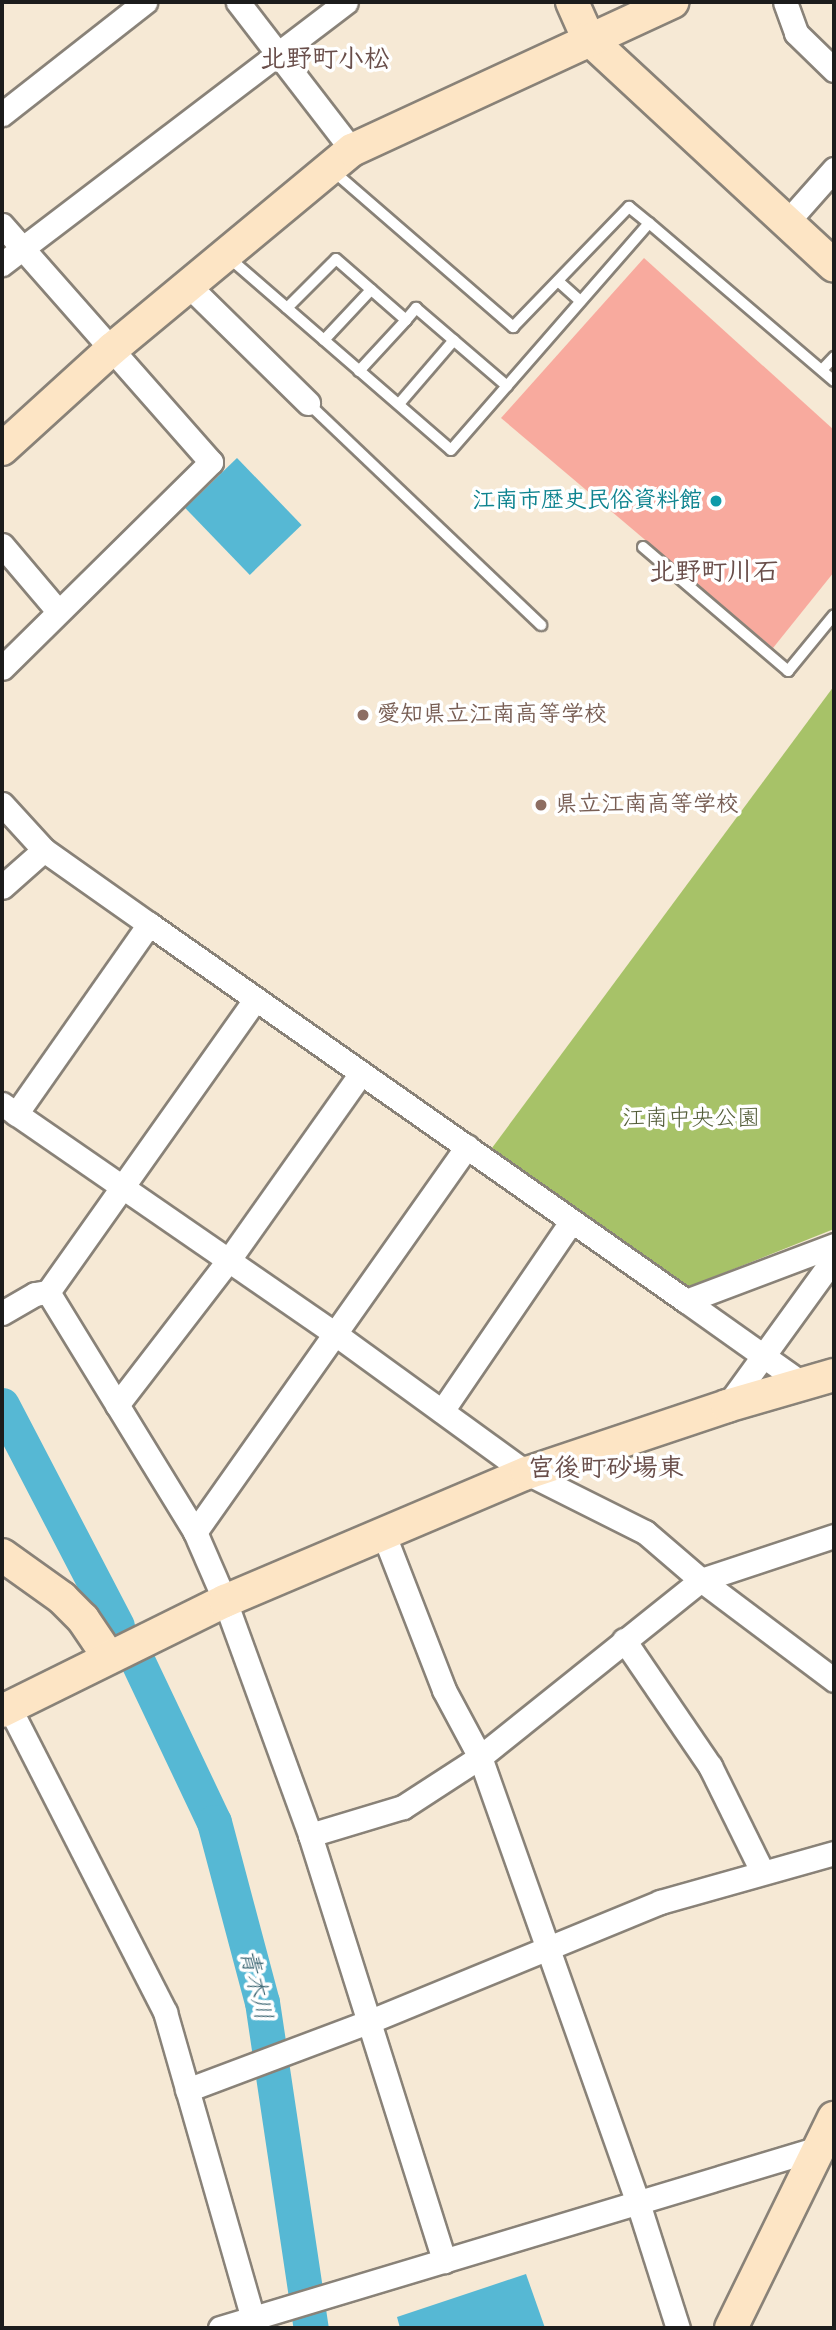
<!DOCTYPE html>
<html>
<head>
<meta charset="utf-8">
<style>
	body { margin:0 }
	#map { position:relative; width:836px; height:2330px; overflow:hidden; background:#f6e9d5; font-family:Mynerve,"Klee One",sans-serif }
	div>[style] { position:absolute }
	[style*='--x'] { left:calc(var(--x)*1px); top:calc(var(--y)*1px); width:calc(var(--w)*1px); rotate:calc(var(--a)*1deg) }
	.green>* { inset:0; background:#a7c268 }
	.water>* { inset:0; background:#56b8d4; transform-origin:0 0 }
	.river>* { height:35px; margin:-17.5px; padding:0 17.5px; transform-origin:17.5px; border-radius:17.5px; background:#56b8d4 }
	.building>* { inset:0; background:#f8aa9e }
	.roads { filter:drop-shadow(2px 0 #898278) drop-shadow(-2px 0 #898278) drop-shadow(0 2px #898278) drop-shadow(0 -2px #898278) }
	.lane>* { height:10px; margin:-5px; padding:0 5px; transform-origin:5px; border-radius:5px; background:#fff }
	.street>* { height:23px; margin:-11.5px; padding:0 11.5px; transform-origin:11.5px; border-radius:11.5px; background:#fff }
	.secondary>* { height:32px; margin:-16px; padding:0 16px; transform-origin:16px; border-radius:16px; background:#fde5c5 }
	.dots>* { width:19px; height:19px; translate:-50% -50%; box-sizing:border-box; border:4px solid #fff; border-radius:50% }
	span { translate:-50% -50%; white-space:nowrap; text-align:center; line-height:1.15; -webkit-text-stroke:7px #fff; paint-order:stroke }
	.culture-label { font-size:23px; color:#0d838f; font-weight:700 }
	.right { translate:-100% -50%; text-align:right }
	.education-label { font-size:23px; color:#785e54; font-weight:700 }
	.left { translate:0 -50%; text-align:left }
	.park-label { font-size:23px; color:#545e3a }
	.water-label { font-size:24px; color:#36626f; font-style:italic }
	.quarter-label { font-size:26px; color:#694e4a; font-weight:700 }
	.frame { position:absolute; inset:0; border:4px solid #1c1c1c; pointer-events:none }
</style>
</head>
<body>
<div id="map">
	<div class="green">
		<div style="clip-path:polygon(834px 686px,834px 1229px,691px 1286px,673px 1283px,489px 1152px)"></div>
	</div>
	<div class="water">
		<div style="left:237px;top:458px;width:93px;height:72px;rotate:46deg"></div>
		<div style="clip-path:polygon(526px 2274px,545px 2328px,400px 2328px,397px 2317px)"></div>
	</div>
	<div class="river">
		<div style="--x:2;--y:1405;--w:249;--a:62.5"></div>
		<div style="--x:137;--y:1660;--w:179;--a:64.6"></div>
		<div style="--x:214;--y:1822;--w:186;--a:75.1"></div>
		<div style="--x:262;--y:2002;--w:330;--a:81.5"></div>
	</div>
	<div class="building">
		<div style="clip-path:polygon(644px 258px,834px 430px,834px 572px,773px 648px,501px 418px)"></div>
	</div>
	<div class="roads">
		<div class="lane">
			<div style="--x:332;--y:170;--w:240;--a:40.9"></div>
			<div style="--x:513;--y:327;--w:167;--a:-46"></div>
			<div style="--x:629;--y:207;--w:26;--a:39"></div>
			<div style="--x:227;--y:256;--w:296;--a:40.9"></div>
			<div style="--x:451;--y:450;--w:301;--a:-48.9"></div>
			<div style="--x:649;--y:223;--w:243;--a:40.5"></div>
			<div style="--x:558;--y:281;--w:30;--a:42"></div>
			<div style="--x:287;--y:308;--w:69;--a:-45"></div>
			<div style="--x:336;--y:259;--w:93;--a:41.1"></div>
			<div style="--x:406;--y:320;--w:16;--a:-50"></div>
			<div style="--x:416;--y:308;--w:120;--a:40.6"></div>
			<div style="--x:324;--y:340;--w:69;--a:-46.8"></div>
			<div style="--x:822;--y:370;--w:18;--a:-47"></div>
			<div style="--x:359;--y:371;--w:69;--a:-47.3"></div>
			<div style="--x:308;--y:403;--w:322;--a:43.6"></div>
			<div style="--x:399;--y:404;--w:84;--a:-49.3"></div>
			<div style="--x:643;--y:547;--w:191;--a:40.5"></div>
			<div style="--x:788;--y:671;--w:72;--a:-50.6"></div>
		</div>
		<div class="street">
			<div style="--x:238;--y:2;--w:187;--a:52.4"></div>
			<div style="--x:785;--y:2;--w:33;--a:70"></div>
			<div style="--x:796;--y:33;--w:53;--a:44.2"></div>
			<div style="--x:2;--y:114;--w:182;--a:-38.1"></div>
			<div style="--x:787;--y:222;--w:71;--a:-48.4"></div>
			<div style="--x:2;--y:225;--w:316;--a:48.6"></div>
			<div style="--x:211;--y:462;--w:293;--a:135.4"></div>
			<div style="--x:2;--y:264;--w:432;--a:-37.3"></div>
			<div style="--x:189;--y:286;--w:167;--a:44.5"></div>
			<div style="--x:2;--y:545;--w:87;--a:49.7"></div>
			<div style="--x:2;--y:804;--w:62;--a:47.6"></div>
			<div style="--x:44;--y:850;--w:128;--a:35.2"></div>
			<div style="--x:2;--y:887;--w:56;--a:-41.4"></div>
			<div style="--x:2;--y:1104;--w:403;--a:34.6"></div>
			<div style="--x:334;--y:1333;--w:238;--a:36"></div>
			<div style="--x:527;--y:1473;--w:132;--a:26.6"></div>
			<div style="--x:645;--y:1532;--w:74;--a:40.6"></div>
			<div style="--x:701;--y:1580;--w:166;--a:36.9"></div>
			<div style="--x:16;--y:1114;--w:232;--a:-55"></div>
			<div style="--x:149;--y:924;--w:656;--a:35.07"></div>
			<div style="--x:686;--y:1301;--w:158;--a:-20.7"></div>
			<div style="--x:48;--y:1292;--w:281;--a:58.5"></div>
			<div style="--x:195;--y:1532;--w:75;--a:66.5"></div>
			<div style="--x:225;--y:1601;--w:249;--a:70"></div>
			<div style="--x:310;--y:1835;--w:447;--a:72.5"></div>
			<div style="--x:686;--y:1301;--w:145;--a:35.4"></div>
			<div style="--x:2;--y:1313;--w:38;--a:-30"></div>
			<div style="--x:35;--y:1294;--w:13;--a:-9"></div>
			<div style="--x:48;--y:1292;--w:358;--a:-54.7"></div>
			<div style="--x:117;--y:1405;--w:182;--a:-52.4"></div>
			<div style="--x:228;--y:1261;--w:230;--a:-54.7"></div>
			<div style="--x:727;--y:1406;--w:183;--a:-54.1"></div>
			<div style="--x:442;--y:1411;--w:229;--a:-55.7"></div>
			<div style="--x:195;--y:1532;--w:472;--a:-54.8"></div>
			<div style="--x:384;--y:1535;--w:166;--a:68.8"></div>
			<div style="--x:444;--y:1690;--w:76;--a:61.8"></div>
			<div style="--x:480;--y:1757;--w:473;--a:70.5"></div>
			<div style="--x:638;--y:2203;--w:131;--a:72.3"></div>
			<div style="--x:624;--y:1640;--w:153;--a:55.7"></div>
			<div style="--x:710;--y:1766;--w:117;--a:63.7"></div>
			<div style="--x:9;--y:1707;--w:343;--a:62.9"></div>
			<div style="--x:165;--y:2012;--w:318;--a:74"></div>
			<div style="--x:310;--y:1835;--w:97;--a:-16.8"></div>
			<div style="--x:403;--y:1807;--w:92;--a:-33"></div>
			<div style="--x:480;--y:1757;--w:283;--a:-38.7"></div>
			<div style="--x:701;--y:1580;--w:140;--a:-18.3"></div>
			<div style="--x:187;--y:2090;--w:193;--a:-20.6"></div>
			<div style="--x:368;--y:2022;--w:316;--a:-22.3"></div>
			<div style="--x:660;--y:1902;--w:181;--a:-15.7"></div>
			<div style="--x:220;--y:2328;--w:625;--a:-16.73"></div>
		</div>
		<div class="secondary">
			<div style="--x:572;--y:2;--w:39;--a:66"></div>
			<div style="--x:588;--y:38;--w:335;--a:42.8"></div>
			<div style="--x:2;--y:449;--w:149;--a:-42.3"></div>
			<div style="--x:112;--y:349;--w:312;--a:-39.7"></div>
			<div style="--x:352;--y:150;--w:353;--a:-24.8"></div>
			<div style="--x:2;--y:1555;--w:74;--a:35.6"></div>
			<div style="--x:62;--y:1598;--w:30;--a:45"></div>
			<div style="--x:83;--y:1619;--w:45;--a:56"></div>
			<div style="--x:2;--y:1711;--w:249;--a:-26.3"></div>
			<div style="--x:225;--y:1601;--w:328;--a:-23"></div>
			<div style="--x:527;--y:1473;--w:211;--a:-18.5"></div>
			<div style="--x:727;--y:1406;--w:111;--a:-16.2"></div>
			<div style="--x:731;--y:2328;--w:234;--a:-63.9"></div>
		</div>
	</div>
	<div class="dots">
		<div style="left:716px;top:501px;background:#0f9aa8"></div>
		<div style="left:363px;top:715px;background:#8d6e63"></div>
		<div style="left:541px;top:805px;background:#8d6e63"></div>
	</div>
	<div class="culture-label">
		<span class="right" style="left:702px;top:501px">江南市歴史民俗資料館</span>
	</div>
	<div class="education-label">
		<span class="left" style="left:377px;top:715px">愛知県立江南高等学校</span>
		<span class="left" style="left:555px;top:805px">県立江南高等学校</span>
	</div>
	<div class="park-label">
		<span style="left:691px;top:1119px">江南中央公園</span>
	</div>
	<div class="water-label">
		<span style="left:255px;top:1985px;rotate:77deg">青木川</span>
	</div>
	<div class="quarter-label">
		<span style="left:325px;top:61px">北野町小松</span>
		<span style="left:714px;top:574px">北野町川石</span>
		<span style="left:606px;top:1470px">宮後町砂場東</span>
	</div>
	<div class="frame"></div>
</div>
</body>
</html>
